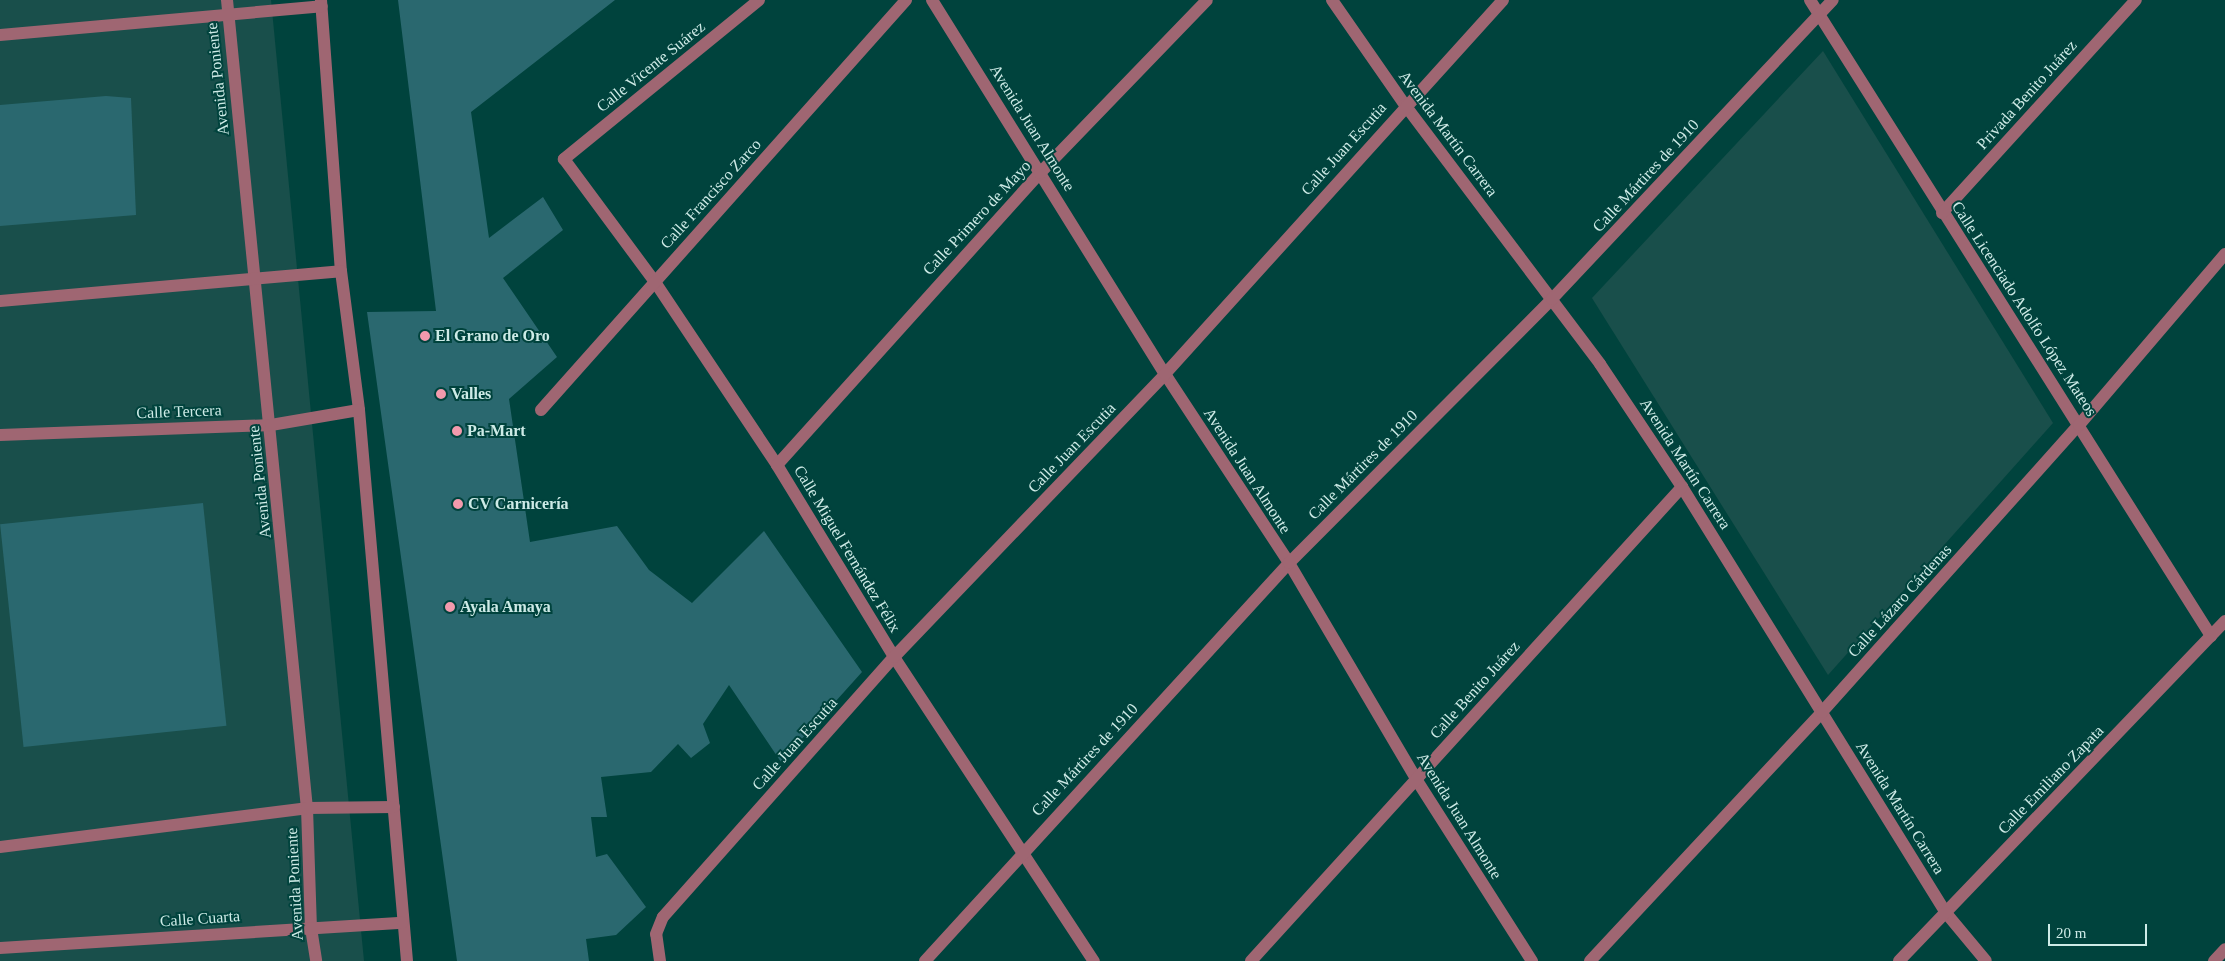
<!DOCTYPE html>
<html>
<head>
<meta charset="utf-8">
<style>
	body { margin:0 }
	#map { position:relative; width:2225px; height:961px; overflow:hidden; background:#00433d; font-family:"Times New Roman",serif }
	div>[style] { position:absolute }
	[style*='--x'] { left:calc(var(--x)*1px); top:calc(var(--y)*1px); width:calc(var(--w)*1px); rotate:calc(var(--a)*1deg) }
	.built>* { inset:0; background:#194f4b }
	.building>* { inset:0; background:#2a686f; transform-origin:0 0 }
	.minor>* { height:12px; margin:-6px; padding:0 6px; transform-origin:6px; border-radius:6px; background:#9f6672 }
	.dots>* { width:14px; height:14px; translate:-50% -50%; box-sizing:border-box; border:2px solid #00433d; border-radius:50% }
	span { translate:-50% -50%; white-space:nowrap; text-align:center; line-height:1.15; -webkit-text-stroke:4px #00433d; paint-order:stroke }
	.street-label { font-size:16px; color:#ceebe7 }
	.poi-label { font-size:16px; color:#ceebe7; font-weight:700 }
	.left { translate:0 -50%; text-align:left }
	.scale { position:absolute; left:2048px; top:924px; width:99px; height:22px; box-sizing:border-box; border:2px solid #ceebe7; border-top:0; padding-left:6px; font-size:15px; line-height:18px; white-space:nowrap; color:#ceebe7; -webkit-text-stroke:4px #00433d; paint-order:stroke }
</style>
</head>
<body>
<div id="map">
	<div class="built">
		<div style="clip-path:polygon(0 0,271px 0,364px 961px,0 961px)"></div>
		<div style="clip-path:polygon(1823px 51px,2053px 423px,1828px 675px,1592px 298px)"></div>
	</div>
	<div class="building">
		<div style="clip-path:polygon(398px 0,615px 0,471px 112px,489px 238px,543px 197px,563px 230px,503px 278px,557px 357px,509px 399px,530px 542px,617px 526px,649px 570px,692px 603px,764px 531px,862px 672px,781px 762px,729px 685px,703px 724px,710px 743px,691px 758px,678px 744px,651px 772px,601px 777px,607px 817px,591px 817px,596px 857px,607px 854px,646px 907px,616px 935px,586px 939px,589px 961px,457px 961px,367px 312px,436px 311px)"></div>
		<div style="clip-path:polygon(106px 96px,131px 98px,136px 215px,0 226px,0 105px)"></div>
		<div style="left:203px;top:503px;width:224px;height:204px;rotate:84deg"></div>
	</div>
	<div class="minor">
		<div style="--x:227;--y:0;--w:812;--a:84.35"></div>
		<div style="--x:307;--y:808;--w:120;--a:88.1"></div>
		<div style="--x:311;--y:928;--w:33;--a:81"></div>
		<div style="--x:321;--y:0;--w:272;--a:85.8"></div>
		<div style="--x:341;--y:271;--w:140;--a:82.6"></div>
		<div style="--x:359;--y:410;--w:553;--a:85.02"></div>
		<div style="--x:759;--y:0;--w:252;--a:140.8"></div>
		<div style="--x:564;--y:159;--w:153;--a:53.5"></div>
		<div style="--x:655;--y:282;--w:220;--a:56.3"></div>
		<div style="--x:777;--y:465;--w:225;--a:58.6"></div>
		<div style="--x:894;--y:657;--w:364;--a:56.7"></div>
		<div style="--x:932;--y:0;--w:441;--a:58.1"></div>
		<div style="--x:1165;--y:374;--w:226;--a:56.7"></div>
		<div style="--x:1289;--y:563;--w:251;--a:59.5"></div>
		<div style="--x:1416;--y:779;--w:216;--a:57.5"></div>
		<div style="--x:1332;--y:0;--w:128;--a:55.2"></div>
		<div style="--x:1405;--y:105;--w:324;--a:53"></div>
		<div style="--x:1600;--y:364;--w:148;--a:56.3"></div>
		<div style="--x:1682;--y:487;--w:501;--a:58.21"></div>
		<div style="--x:1946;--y:913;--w:62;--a:50.2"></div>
		<div style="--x:1810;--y:0;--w:752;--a:57.77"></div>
		<div style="--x:0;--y:35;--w:323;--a:-5.1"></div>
		<div style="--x:1942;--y:213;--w:288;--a:-47.7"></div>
		<div style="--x:0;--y:301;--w:342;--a:-5"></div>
		<div style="--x:541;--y:410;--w:549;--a:-48.32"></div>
		<div style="--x:0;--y:435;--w:271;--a:-2.1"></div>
		<div style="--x:271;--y:425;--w:89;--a:-9.7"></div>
		<div style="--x:777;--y:465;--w:393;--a:-48"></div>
		<div style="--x:1040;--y:173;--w:240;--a:-46"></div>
		<div style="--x:0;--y:847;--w:309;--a:-7.2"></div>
		<div style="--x:307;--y:808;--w:87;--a:-0.7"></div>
		<div style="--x:0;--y:948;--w:403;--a:-3.6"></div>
		<div style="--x:660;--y:961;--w:27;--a:-98"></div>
		<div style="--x:656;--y:934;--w:18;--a:-68"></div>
		<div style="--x:663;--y:917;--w:348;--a:-48.4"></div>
		<div style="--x:894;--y:657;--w:392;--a:-46.2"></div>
		<div style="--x:1165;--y:374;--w:504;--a:-47.89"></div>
		<div style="--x:925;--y:961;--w:539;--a:-47.55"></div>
		<div style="--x:1289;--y:563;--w:373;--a:-45.1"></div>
		<div style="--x:1552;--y:299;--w:410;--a:-46.8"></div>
		<div style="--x:1251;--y:961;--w:641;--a:-47.72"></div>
		<div style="--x:1590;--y:961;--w:340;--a:-47"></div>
		<div style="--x:1822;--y:712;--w:385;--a:-48.2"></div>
		<div style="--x:2079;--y:425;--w:225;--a:-49.5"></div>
		<div style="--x:1899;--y:961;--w:471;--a:-46.2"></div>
		<div style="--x:2214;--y:961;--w:16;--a:-47"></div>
	</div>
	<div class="dots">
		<div style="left:425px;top:336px;background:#f29aad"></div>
		<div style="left:441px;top:394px;background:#f29aad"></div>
		<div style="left:457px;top:431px;background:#f29aad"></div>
		<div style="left:458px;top:504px;background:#f29aad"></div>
		<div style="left:450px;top:607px;background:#f29aad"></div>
	</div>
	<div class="street-label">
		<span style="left:651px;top:67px;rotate:-39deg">Calle Vicente Suárez</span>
		<span style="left:218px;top:79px;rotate:-96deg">Avenida Poniente</span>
		<span style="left:2027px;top:95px;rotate:-48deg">Privada Benito Juárez</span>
		<span style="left:1032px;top:128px;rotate:58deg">Avenida Juan Almonte</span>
		<span style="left:1448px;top:134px;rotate:53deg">Avenida Martín Carrera</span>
		<span style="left:1344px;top:149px;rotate:-48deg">Calle Juan Escutia</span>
		<span style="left:1646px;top:176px;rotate:-47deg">Calle Mártires de 1910</span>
		<span style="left:711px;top:194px;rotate:-48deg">Calle Francisco Zarco</span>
		<span style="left:977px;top:218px;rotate:-47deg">Calle Primero de Mayo</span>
		<span style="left:2024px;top:309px;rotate:57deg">Calle Licenciado Adolfo López Mateos</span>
		<span style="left:179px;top:412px;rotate:-2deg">Calle Tercera</span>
		<span style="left:1072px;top:448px;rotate:-46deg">Calle Juan Escutia</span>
		<span style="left:1685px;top:464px;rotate:57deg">Avenida Martín Carrera</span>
		<span style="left:1363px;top:465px;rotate:-45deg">Calle Mártires de 1910</span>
		<span style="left:1247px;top:471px;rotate:57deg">Avenida Juan Almonte</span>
		<span style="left:260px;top:482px;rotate:-96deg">Avenida Poniente</span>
		<span style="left:847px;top:549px;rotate:59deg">Calle Miguel Fernández Félix</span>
		<span style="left:1900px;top:601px;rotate:-48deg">Calle Lázaro Cárdenas</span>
		<span style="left:1475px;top:690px;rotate:-48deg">Calle Benito Juárez</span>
		<span style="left:795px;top:744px;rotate:-48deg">Calle Juan Escutia</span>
		<span style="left:1085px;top:760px;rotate:-47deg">Calle Mártires de 1910</span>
		<span style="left:2051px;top:780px;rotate:-46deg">Calle Emiliano Zapata</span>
		<span style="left:1900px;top:808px;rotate:58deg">Avenida Martín Carrera</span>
		<span style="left:1459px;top:816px;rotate:58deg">Avenida Juan Almonte</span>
		<span style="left:295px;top:884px;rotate:-93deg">Avenida Poniente</span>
		<span style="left:200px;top:919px;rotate:-4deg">Calle Cuarta</span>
	</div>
	<div class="poi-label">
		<span class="left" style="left:435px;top:336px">El Grano de Oro</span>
		<span class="left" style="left:451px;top:394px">Valles</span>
		<span class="left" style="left:467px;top:431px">Pa-Mart</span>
		<span class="left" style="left:468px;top:504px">CV Carnicería</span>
		<span class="left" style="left:460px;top:607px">Ayala Amaya</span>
	</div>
	<div class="scale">20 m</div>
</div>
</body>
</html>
